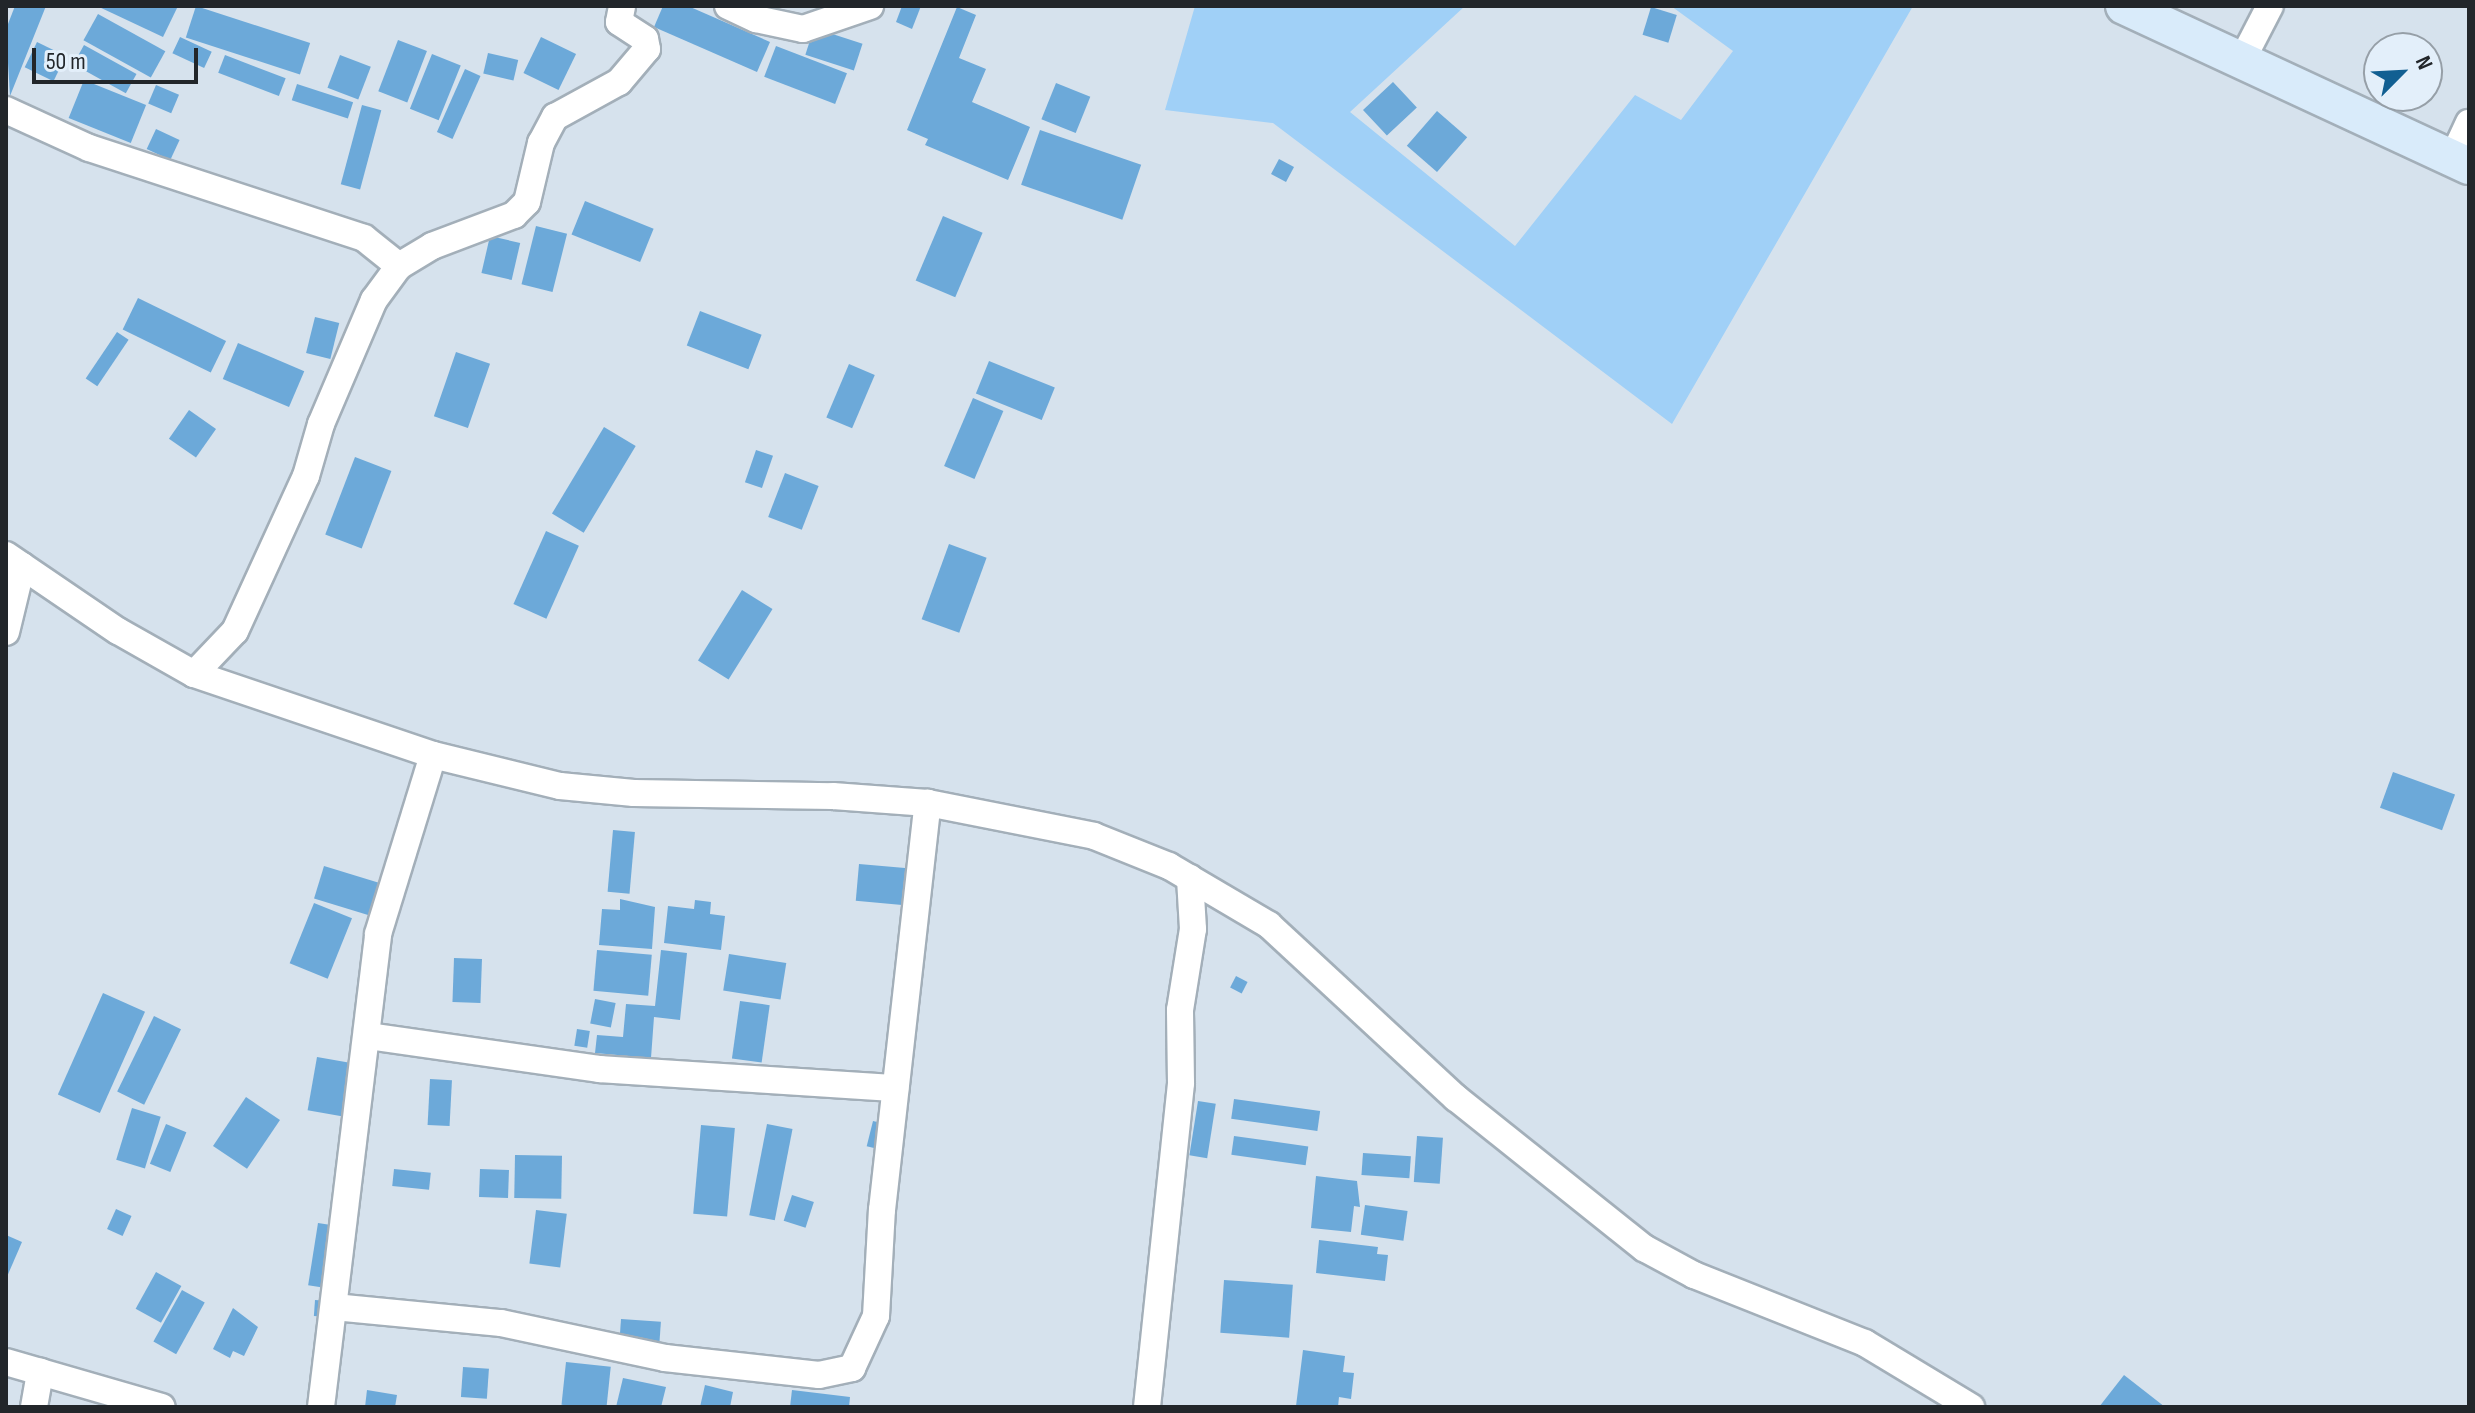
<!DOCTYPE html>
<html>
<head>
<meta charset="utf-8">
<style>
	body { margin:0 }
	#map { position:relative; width:2475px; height:1413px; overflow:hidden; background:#d6e2ed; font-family:"Sofia Sans Condensed",sans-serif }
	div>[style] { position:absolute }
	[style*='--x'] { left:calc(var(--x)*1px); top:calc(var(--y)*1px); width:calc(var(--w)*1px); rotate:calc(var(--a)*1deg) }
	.green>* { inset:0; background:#a0d0f7 }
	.building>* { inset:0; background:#6ca9d9; transform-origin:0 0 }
	.roads { filter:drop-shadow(2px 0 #a3afb9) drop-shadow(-2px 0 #a3afb9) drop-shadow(0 2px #a3afb9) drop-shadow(0 -2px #a3afb9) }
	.street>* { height:26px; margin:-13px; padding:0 13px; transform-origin:13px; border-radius:13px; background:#fff }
	.secondary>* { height:36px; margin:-18px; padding:0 18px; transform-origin:18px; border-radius:18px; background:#d9ebfa }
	span { translate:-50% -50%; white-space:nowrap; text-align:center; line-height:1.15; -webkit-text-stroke:6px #e3effa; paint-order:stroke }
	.frame { position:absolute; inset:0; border:8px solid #22262a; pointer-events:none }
	.north { position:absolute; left:2363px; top:32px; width:80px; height:80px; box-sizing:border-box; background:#e3effa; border:2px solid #969fa7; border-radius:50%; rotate:66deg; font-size:22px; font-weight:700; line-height:32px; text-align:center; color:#22262a }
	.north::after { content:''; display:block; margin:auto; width:28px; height:36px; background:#115f92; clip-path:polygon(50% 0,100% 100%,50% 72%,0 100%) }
	.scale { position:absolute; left:32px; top:48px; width:166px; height:36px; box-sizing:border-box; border:4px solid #22262a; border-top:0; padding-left:10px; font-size:24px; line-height:28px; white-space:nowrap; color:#22262a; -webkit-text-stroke:6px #e3effa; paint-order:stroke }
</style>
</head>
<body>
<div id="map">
	<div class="green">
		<div style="clip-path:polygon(1195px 6px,1465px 6px,1350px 112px,1515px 246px,1635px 95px,1681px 120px,1733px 51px,1671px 6px,1913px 6px,1672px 424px,1273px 123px,1165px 110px)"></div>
	</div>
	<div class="building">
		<div style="clip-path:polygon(15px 6px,46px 6px,10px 96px,6px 29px)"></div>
		<div style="clip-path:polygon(97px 6px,178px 6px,163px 37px)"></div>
		<div style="left:196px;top:6px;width:120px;height:33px;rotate:18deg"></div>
		<div style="clip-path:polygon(663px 6px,688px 6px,770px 42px,757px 72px,654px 27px)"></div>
		<div style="clip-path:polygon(902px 6px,921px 6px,912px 29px,896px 22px)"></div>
		<div style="clip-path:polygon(957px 7px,976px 15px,959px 58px,986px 69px,972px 102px,1030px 127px,1008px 180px,925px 145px,928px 139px,907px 130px)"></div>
		<div style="left:1651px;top:7px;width:27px;height:29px;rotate:17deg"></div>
		<div style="left:98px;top:14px;width:77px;height:30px;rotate:29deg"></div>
		<div style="left:814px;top:28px;width:51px;height:28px;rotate:18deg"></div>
		<div style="left:180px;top:37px;width:35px;height:18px;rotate:25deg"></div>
		<div style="left:541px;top:37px;width:39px;height:40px;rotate:26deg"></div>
		<div style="left:398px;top:40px;width:31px;height:55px;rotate:21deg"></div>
		<div style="left:37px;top:42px;width:32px;height:28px;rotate:26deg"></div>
		<div style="left:84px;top:45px;width:60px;height:22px;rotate:29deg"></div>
		<div style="left:776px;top:46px;width:76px;height:33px;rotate:21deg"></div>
		<div style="left:488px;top:53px;width:31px;height:21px;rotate:13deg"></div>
		<div style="left:432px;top:54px;width:31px;height:59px;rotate:22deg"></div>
		<div style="left:225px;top:55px;width:65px;height:19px;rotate:21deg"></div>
		<div style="left:340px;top:55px;width:33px;height:35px;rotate:21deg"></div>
		<div style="left:465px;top:69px;width:17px;height:69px;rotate:24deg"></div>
		<div style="left:84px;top:80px;width:67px;height:41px;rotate:22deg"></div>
		<div style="left:1393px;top:82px;width:35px;height:41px;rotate:47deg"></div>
		<div style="left:1056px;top:83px;width:37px;height:39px;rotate:22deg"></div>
		<div style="left:297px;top:84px;width:59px;height:17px;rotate:18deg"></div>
		<div style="left:156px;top:85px;width:25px;height:20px;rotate:23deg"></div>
		<div style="left:362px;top:105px;width:20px;height:82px;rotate:15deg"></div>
		<div style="left:1437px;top:111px;width:40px;height:46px;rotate:41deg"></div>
		<div style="left:156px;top:129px;width:26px;height:22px;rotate:25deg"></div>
		<div style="left:1040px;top:130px;width:107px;height:58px;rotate:19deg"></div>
		<div style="left:1279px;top:159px;width:17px;height:17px;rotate:28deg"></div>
		<div style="left:585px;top:201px;width:74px;height:36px;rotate:22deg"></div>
		<div style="left:943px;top:216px;width:43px;height:70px;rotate:23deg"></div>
		<div style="left:536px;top:226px;width:32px;height:60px;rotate:14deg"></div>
		<div style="left:490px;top:236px;width:31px;height:38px;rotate:13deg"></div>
		<div style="left:138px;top:298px;width:98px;height:35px;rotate:26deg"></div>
		<div style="left:700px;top:311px;width:66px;height:37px;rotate:21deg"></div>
		<div style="left:315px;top:317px;width:25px;height:37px;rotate:14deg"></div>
		<div style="left:117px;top:332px;width:14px;height:56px;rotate:34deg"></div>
		<div style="left:238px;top:343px;width:72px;height:39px;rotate:23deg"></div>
		<div style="left:456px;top:352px;width:36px;height:68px;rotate:19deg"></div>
		<div style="left:989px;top:361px;width:71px;height:35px;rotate:22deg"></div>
		<div style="left:849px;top:364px;width:28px;height:58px;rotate:23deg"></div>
		<div style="left:973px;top:398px;width:33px;height:74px;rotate:23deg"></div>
		<div style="left:189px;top:410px;width:33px;height:35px;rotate:35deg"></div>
		<div style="left:604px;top:427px;width:37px;height:101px;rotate:31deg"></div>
		<div style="left:756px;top:450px;width:18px;height:34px;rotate:19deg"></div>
		<div style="left:355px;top:457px;width:39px;height:83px;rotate:21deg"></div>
		<div style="left:785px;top:473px;width:36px;height:47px;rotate:21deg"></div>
		<div style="left:546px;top:531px;width:36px;height:80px;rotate:24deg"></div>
		<div style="left:949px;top:544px;width:40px;height:80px;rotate:20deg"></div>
		<div style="left:742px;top:590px;width:36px;height:83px;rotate:32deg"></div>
		<div style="left:2393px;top:772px;width:66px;height:38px;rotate:20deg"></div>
		<div style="left:613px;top:830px;width:22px;height:62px;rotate:5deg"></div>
		<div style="left:859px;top:864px;width:52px;height:37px;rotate:5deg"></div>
		<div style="left:324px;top:866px;width:59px;height:34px;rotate:17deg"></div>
		<div style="clip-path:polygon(620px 899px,655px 907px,652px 949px,599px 945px,602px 909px,620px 910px)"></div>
		<div style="clip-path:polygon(695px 900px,711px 902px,710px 914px,725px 916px,721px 950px,664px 943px,668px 906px,694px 909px)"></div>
		<div style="left:314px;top:903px;width:41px;height:65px;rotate:22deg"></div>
		<div style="left:597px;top:950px;width:55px;height:41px;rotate:5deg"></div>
		<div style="clip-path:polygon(661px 950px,687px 953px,680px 1020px,654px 1017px,651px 1058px,595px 1053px,597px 1035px,623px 1037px,626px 1004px,655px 1006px)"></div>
		<div style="left:729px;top:954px;width:58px;height:37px;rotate:9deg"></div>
		<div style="left:454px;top:958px;width:28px;height:44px;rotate:2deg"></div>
		<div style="left:1236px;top:976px;width:13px;height:13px;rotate:27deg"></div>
		<div style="left:103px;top:993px;width:46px;height:111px;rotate:24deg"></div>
		<div style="left:595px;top:999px;width:21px;height:25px;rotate:11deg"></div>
		<div style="left:740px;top:1001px;width:30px;height:58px;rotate:8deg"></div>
		<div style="left:154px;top:1016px;width:30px;height:84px;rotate:26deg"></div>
		<div style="left:577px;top:1029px;width:13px;height:17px;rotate:9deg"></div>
		<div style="left:317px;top:1057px;width:39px;height:54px;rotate:10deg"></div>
		<div style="left:430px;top:1079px;width:22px;height:46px;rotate:3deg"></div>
		<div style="left:246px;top:1097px;width:41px;height:59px;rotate:34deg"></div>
		<div style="left:1234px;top:1099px;width:87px;height:20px;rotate:8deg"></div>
		<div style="left:1198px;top:1101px;width:18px;height:55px;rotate:9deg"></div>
		<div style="left:132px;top:1108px;width:30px;height:54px;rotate:17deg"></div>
		<div style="left:873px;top:1121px;width:16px;height:26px;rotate:14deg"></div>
		<div style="left:166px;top:1124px;width:22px;height:43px;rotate:22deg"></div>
		<div style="left:767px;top:1124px;width:26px;height:93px;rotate:11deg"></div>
		<div style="left:701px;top:1125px;width:34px;height:89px;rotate:5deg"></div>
		<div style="left:1234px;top:1136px;width:75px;height:19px;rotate:8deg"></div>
		<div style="left:1417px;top:1136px;width:26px;height:46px;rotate:4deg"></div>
		<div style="left:1363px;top:1153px;width:48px;height:22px;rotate:4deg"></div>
		<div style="left:515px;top:1155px;width:47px;height:43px;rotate:1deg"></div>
		<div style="left:394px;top:1169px;width:37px;height:17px;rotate:6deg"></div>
		<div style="left:480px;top:1169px;width:29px;height:28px;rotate:2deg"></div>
		<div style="clip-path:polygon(1316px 1176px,1357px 1181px,1360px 1207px,1354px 1206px,1351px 1232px,1311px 1228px)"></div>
		<div style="left:792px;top:1195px;width:23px;height:27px;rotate:18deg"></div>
		<div style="left:1365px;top:1205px;width:43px;height:30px;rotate:8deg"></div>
		<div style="left:116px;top:1209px;width:17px;height:22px;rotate:24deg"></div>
		<div style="left:536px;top:1210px;width:31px;height:54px;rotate:7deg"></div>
		<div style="left:318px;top:1223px;width:18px;height:63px;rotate:9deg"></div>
		<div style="clip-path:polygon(6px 1235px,22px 1242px,6px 1279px)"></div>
		<div style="clip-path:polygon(1319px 1240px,1378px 1247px,1377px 1254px,1388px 1255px,1385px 1281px,1316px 1273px)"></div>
		<div style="left:156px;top:1272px;width:29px;height:42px;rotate:29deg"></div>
		<div style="left:1224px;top:1280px;width:69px;height:53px;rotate:4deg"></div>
		<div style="left:182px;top:1290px;width:26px;height:59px;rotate:29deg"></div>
		<div style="left:315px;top:1300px;width:14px;height:16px;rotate:4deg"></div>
		<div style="clip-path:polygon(233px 1308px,258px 1327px,244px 1356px,233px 1351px,230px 1358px,213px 1349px)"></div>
		<div style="left:621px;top:1319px;width:40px;height:21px;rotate:4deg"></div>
		<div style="clip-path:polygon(1303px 1350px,1345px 1356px,1343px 1372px,1354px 1373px,1351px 1399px,1339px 1397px,1338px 1407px,1296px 1406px)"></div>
		<div style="left:566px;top:1362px;width:45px;height:43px;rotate:6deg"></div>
		<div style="left:463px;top:1367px;width:26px;height:30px;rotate:4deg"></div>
		<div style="clip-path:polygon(2124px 1375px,2165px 1407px,2099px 1407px)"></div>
		<div style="clip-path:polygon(623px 1378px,666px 1387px,661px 1407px,616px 1407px)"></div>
		<div style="clip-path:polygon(705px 1385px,733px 1392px,730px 1407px,700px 1407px)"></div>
		<div style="clip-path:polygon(367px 1390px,397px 1395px,395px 1407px,365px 1407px)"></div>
		<div style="clip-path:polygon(792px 1390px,850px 1397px,849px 1407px,790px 1407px)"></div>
	</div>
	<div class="roads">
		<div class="street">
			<div style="--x:728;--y:6;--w:31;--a:25"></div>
			<div style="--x:756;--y:19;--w:48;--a:12"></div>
			<div style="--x:803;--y:29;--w:71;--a:-18.9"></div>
			<div style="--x:2240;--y:64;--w:65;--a:-62.7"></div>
			<div style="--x:6;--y:110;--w:91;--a:24.6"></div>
			<div style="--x:89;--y:148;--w:289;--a:18.1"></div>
			<div style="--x:364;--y:238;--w:45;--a:38.7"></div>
			<div style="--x:2452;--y:159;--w:40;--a:-65"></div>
			<div style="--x:6;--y:555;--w:135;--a:34.2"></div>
			<div style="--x:118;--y:631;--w:87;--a:29.5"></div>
			<div style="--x:194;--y:674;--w:252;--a:18.7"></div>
			<div style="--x:433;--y:755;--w:131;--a:13.7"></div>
			<div style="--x:560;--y:786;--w:74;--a:5.4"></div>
			<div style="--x:634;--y:793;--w:199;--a:0.9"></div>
			<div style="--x:833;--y:796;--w:95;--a:4.2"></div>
			<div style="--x:928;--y:803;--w:169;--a:11.2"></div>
			<div style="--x:1094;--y:836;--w:81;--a:21.8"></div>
			<div style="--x:1169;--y:866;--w:116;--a:30.5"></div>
			<div style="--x:1269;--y:925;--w:255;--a:42.8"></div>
			<div style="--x:1456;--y:1098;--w:241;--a:38.6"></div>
			<div style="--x:1644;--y:1248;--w:57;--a:28.4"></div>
			<div style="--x:1694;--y:1275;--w:184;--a:21.7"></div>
			<div style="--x:1865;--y:1343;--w:124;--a:31.1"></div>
			<div style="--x:6;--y:632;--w:68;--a:-76.4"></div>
			<div style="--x:194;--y:674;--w:59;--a:-46.4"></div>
			<div style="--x:235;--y:631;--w:170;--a:-65.4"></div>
			<div style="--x:306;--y:476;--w:54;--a:-73.9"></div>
			<div style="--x:321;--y:424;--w:135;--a:-66.9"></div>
			<div style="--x:374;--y:300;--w:42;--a:-53.7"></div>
			<div style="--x:399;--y:266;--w:39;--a:-31"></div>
			<div style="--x:432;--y:246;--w:88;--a:-20.7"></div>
			<div style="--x:514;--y:215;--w:18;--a:-45"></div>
			<div style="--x:527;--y:202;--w:61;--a:-76.7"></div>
			<div style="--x:541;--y:143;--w:30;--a:-62"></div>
			<div style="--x:555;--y:117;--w:73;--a:-28.7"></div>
			<div style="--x:619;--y:82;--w:43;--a:-49.7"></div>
			<div style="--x:647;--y:49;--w:10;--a:-101"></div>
			<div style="--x:645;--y:39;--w:31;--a:-147"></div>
			<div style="--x:619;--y:22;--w:16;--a:-79"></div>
			<div style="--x:368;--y:1036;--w:234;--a:8.1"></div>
			<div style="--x:600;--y:1069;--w:296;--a:3.7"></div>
			<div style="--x:334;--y:1307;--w:168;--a:5.5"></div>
			<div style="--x:501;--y:1323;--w:168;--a:12"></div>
			<div style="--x:665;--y:1358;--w:155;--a:6.3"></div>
			<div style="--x:819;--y:1375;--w:34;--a:-12"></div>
			<div style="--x:852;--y:1368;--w:57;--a:-65.2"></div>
			<div style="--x:876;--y:1316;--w:106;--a:-86.8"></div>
			<div style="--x:882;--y:1210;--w:410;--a:-83.6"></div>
			<div style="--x:6;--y:1362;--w:162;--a:16.1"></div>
			<div style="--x:34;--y:1407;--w:36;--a:-80"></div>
			<div style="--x:321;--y:1407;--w:476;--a:-83.1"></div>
			<div style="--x:378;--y:934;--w:187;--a:-72.9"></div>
			<div style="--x:1147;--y:1407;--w:326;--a:-84"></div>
			<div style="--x:1181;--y:1083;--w:73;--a:-90.8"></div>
			<div style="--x:1180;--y:1010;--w:82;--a:-80.9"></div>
			<div style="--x:1193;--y:929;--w:51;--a:-93.4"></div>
		</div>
		<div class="secondary">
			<div style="--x:2124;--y:6;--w:380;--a:24.9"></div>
		</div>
	</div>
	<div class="frame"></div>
	<div class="north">N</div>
	<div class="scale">50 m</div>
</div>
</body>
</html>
